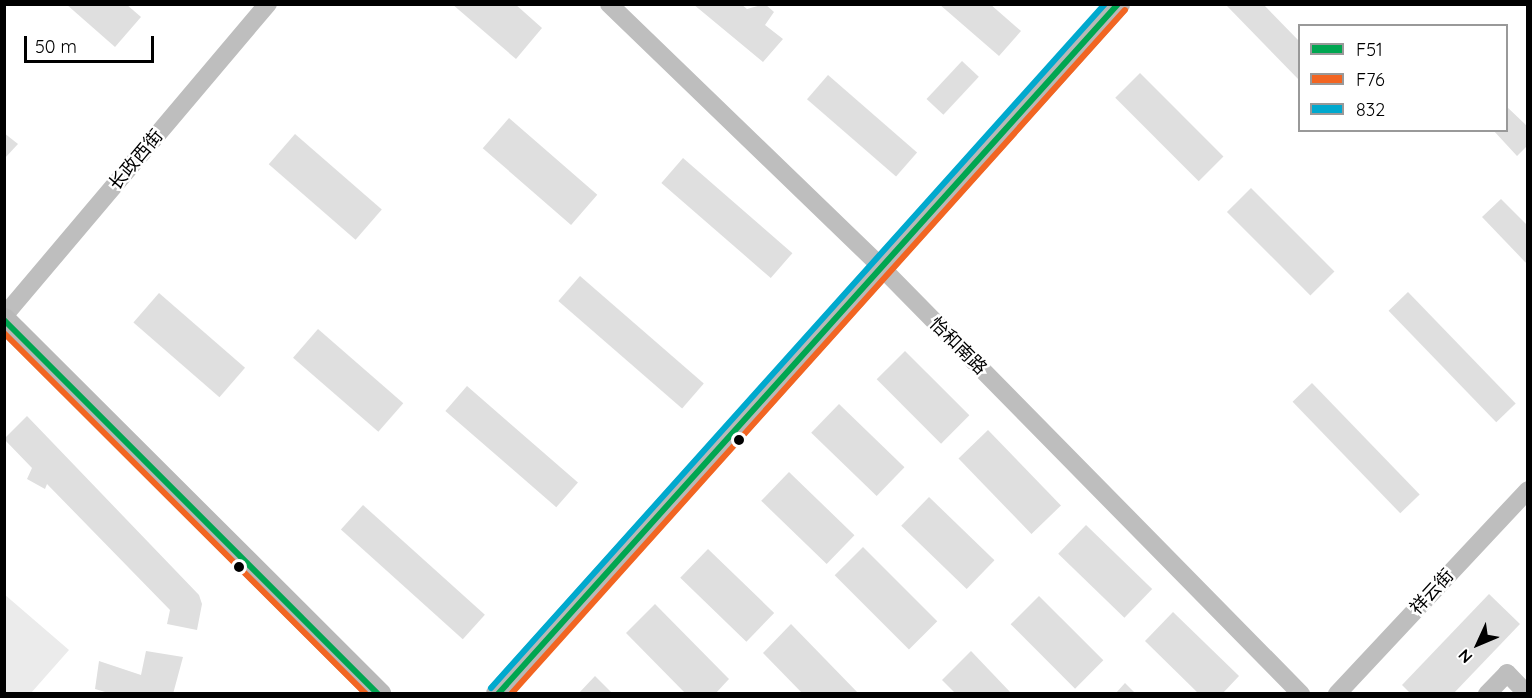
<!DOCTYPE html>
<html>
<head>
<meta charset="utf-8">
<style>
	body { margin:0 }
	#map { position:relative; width:1532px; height:698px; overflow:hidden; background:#fff; font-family:Quicksand,"Noto Sans SC",sans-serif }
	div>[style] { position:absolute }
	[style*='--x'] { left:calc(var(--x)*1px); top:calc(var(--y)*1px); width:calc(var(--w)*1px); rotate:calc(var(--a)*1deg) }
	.green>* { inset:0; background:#ebebeb }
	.building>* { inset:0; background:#dfdfdf; transform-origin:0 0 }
	.street>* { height:18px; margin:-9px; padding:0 9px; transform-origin:9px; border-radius:9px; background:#bebebe }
	.secondary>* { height:24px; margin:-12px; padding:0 12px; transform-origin:12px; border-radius:12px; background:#b8b8b8 }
	.bus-1>* { height:6px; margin:-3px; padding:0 3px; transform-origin:3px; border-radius:3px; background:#00a651 }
	.bus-2>* { height:6px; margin:-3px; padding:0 3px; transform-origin:3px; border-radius:3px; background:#f26522 }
	.bus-3>* { height:6px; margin:-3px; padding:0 3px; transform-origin:3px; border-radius:3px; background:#00a9ce }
	.dots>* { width:16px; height:16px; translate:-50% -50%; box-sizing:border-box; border:3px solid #fff; border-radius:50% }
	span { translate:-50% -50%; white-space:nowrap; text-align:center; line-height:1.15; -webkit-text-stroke:5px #fff; paint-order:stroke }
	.street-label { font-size:18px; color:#000 }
	.frame { position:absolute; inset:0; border:6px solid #000; pointer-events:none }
	.legend { position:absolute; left:1298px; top:24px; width:210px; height:108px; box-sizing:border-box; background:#fff; border:2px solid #999; margin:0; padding:8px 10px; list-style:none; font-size:18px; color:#000 }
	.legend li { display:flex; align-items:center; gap:12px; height:30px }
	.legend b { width:30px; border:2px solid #999 }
	.north { position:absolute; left:1448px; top:614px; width:60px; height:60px; -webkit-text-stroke:4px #fff; paint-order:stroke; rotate:226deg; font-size:16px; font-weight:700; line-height:24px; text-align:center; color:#000 }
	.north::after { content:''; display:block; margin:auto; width:21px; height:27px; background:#000; clip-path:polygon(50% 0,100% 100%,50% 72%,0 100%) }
	.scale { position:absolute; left:24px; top:36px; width:130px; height:27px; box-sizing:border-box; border:3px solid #000; border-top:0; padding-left:8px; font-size:18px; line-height:21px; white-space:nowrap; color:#000; -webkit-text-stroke:4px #fff; paint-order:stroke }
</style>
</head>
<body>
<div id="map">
	<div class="green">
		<div style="clip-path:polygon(4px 594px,69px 650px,31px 693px,5px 693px)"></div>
	</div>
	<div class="building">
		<div style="clip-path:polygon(66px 4px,126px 4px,141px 17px,115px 47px)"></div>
		<div style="clip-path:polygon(452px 4px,515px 4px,542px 28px,516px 59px)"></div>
		<div style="clip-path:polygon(693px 4px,741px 4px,747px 9px,765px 4px,774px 12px,765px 25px,783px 39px,763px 62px)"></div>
		<div style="clip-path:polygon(939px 4px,990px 4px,1021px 31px,999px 56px)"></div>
		<div style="clip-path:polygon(1263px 4px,1300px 42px,1300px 81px,1227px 6px)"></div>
		<div style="left:962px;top:61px;width:23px;height:52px;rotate:43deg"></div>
		<div style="left:1140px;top:73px;width:118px;height:35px;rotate:45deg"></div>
		<div style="left:828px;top:75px;width:118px;height:32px;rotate:41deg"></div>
		<div style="clip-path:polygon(1506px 106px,1528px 127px,1528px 145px,1517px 156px,1493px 130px,1506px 130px)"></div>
		<div style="left:509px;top:118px;width:117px;height:40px;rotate:41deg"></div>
		<div style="clip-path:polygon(4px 133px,18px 144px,4px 159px)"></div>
		<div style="left:295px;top:134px;width:115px;height:40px;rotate:41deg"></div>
		<div style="left:683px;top:158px;width:145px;height:33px;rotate:41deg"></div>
		<div style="left:1251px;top:188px;width:118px;height:34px;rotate:45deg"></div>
		<div style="clip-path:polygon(1501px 199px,1528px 226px,1528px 265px,1482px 217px)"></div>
		<div style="left:580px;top:276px;width:164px;height:33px;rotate:41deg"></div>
		<div style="left:1408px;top:292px;width:155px;height:27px;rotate:46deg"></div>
		<div style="left:159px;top:293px;width:114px;height:39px;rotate:41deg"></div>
		<div style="left:318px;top:329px;width:113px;height:38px;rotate:41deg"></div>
		<div style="left:905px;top:351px;width:91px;height:40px;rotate:45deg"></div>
		<div style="left:1312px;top:383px;width:155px;height:27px;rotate:46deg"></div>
		<div style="left:467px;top:386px;width:147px;height:33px;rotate:41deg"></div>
		<div style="left:839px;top:404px;width:91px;height:40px;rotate:44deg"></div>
		<div style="clip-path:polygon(27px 416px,199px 595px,202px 604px,197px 630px,167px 624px,170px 610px,47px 484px,45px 489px,27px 479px,32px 468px,4px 439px)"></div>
		<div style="left:988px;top:430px;width:105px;height:41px;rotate:46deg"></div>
		<div style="left:789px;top:472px;width:91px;height:40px;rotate:44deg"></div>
		<div style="left:929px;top:497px;width:91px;height:40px;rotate:44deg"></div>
		<div style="left:363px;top:505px;width:164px;height:33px;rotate:42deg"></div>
		<div style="left:1086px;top:525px;width:92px;height:40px;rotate:44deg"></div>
		<div style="left:863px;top:547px;width:105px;height:40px;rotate:45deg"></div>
		<div style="left:708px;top:549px;width:92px;height:40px;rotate:44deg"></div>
		<div style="clip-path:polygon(1489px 594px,1520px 624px,1453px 694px,1411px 694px,1402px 685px)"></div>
		<div style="left:1039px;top:596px;width:91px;height:40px;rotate:45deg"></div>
		<div style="clip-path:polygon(655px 604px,729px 679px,715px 694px,686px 694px,626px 633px)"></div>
		<div style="clip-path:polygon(1173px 612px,1239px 676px,1222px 694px,1199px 694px,1145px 641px)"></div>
		<div style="clip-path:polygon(791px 624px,859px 694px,803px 694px,763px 653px)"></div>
		<div style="clip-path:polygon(146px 651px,183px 657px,173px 694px,112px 694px,95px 689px,99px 661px,141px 675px)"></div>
		<div style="clip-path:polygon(971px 651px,1012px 694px,956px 694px,942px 680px)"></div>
		<div style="clip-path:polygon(595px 676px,613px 694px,578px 694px)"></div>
		<div style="clip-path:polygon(1125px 683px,1136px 694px,1115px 694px)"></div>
	</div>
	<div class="street">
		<div style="--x:609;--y:4;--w:378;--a:44"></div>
		<div style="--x:881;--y:267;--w:599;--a:45.47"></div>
		<div style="--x:4;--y:316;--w:409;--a:-49.8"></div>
		<div style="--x:1337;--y:694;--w:279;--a:-46.9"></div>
		<div style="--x:1487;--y:694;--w:29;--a:-46"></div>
		<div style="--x:1507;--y:673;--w:29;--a:46"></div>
	</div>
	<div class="secondary">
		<div style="--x:4;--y:320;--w:530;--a:44.92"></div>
		<div style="--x:498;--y:694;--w:928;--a:-48.06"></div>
	</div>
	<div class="bus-1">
		<div style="--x:4;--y:320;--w:529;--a:45"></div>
		<div style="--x:498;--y:694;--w:928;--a:-48.06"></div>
	</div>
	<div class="bus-2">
		<div style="--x:4;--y:333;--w:511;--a:44.92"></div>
		<div style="--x:511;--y:694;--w:919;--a:-48.09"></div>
	</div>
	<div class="bus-3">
		<div style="--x:491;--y:688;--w:919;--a:-48.09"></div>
	</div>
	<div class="dots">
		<div style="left:739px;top:440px;background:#000"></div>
		<div style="left:239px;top:567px;background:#000"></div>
	</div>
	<div class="street-label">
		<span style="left:136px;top:160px;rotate:-50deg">长政西街</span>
		<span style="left:958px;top:346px;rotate:45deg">怡和南路</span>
		<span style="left:1432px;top:592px;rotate:-47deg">祥云街</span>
	</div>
	<div class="frame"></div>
	<ul class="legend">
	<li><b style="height:8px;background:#00a651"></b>F51</li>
	<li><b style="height:8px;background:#f26522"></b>F76</li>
	<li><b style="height:8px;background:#00a9ce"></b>832</li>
	</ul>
	<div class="north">N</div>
	<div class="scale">50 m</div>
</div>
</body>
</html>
